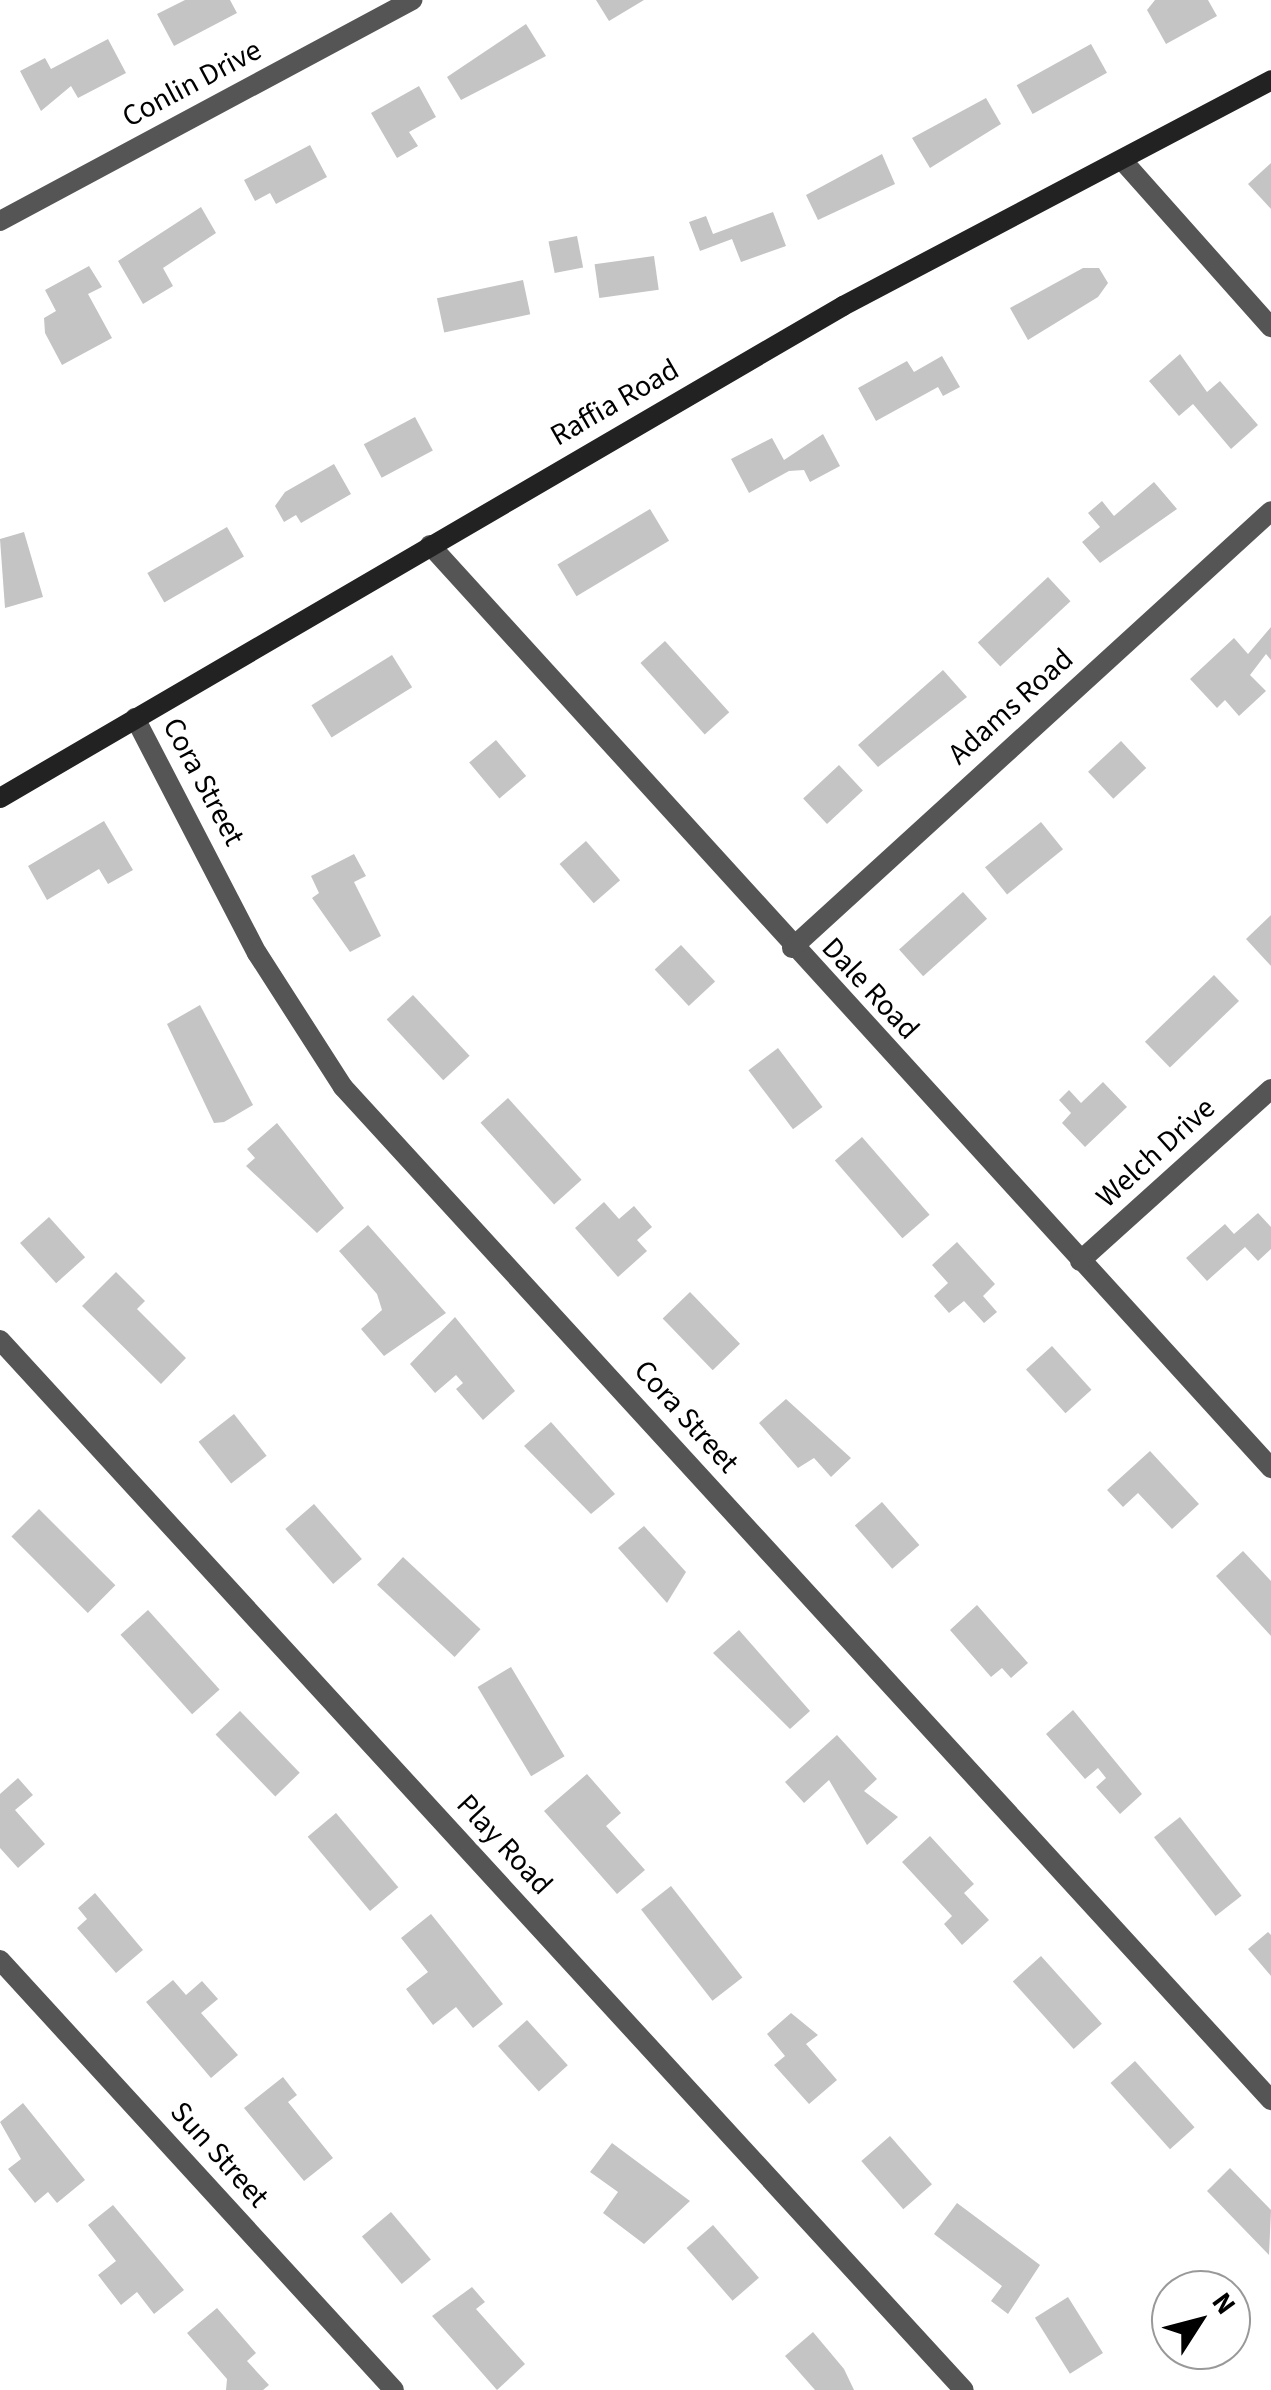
<!DOCTYPE html>
<html>
<head>
<meta charset="utf-8">
<style>
	body { margin:0 }
	#map { position:relative; width:1271px; height:2390px; overflow:hidden; background:#fff; font-family:"Source Sans 3",sans-serif }
	div>[style] { position:absolute }
	[style*='--x'] { left:calc(var(--x)*1px); top:calc(var(--y)*1px); width:calc(var(--w)*1px); rotate:calc(var(--a)*1deg) }
	.building>* { inset:0; background:#c4c4c4; transform-origin:0 0 }
	.minor>* { height:20px; margin:-10px; padding:0 10px; transform-origin:10px; border-radius:10px; background:#555 }
	.secondary>* { height:20px; margin:-10px; padding:0 10px; transform-origin:10px; border-radius:10px; background:#222 }
	span { translate:-50% -50%; white-space:nowrap; text-align:center; line-height:1.15; -webkit-text-stroke:9px #fff; paint-order:stroke }
	.street-label { font-size:30px; color:#000 }
	.north { position:absolute; left:1151px; top:2270px; width:100px; height:100px; box-sizing:border-box; background:#fff; border:2px solid #999; border-radius:50%; rotate:54deg; font-size:28px; font-weight:700; line-height:40px; text-align:center; color:#000 }
	.north::after { content:''; display:block; margin:auto; width:35px; height:45px; background:#000; clip-path:polygon(50% 0,100% 100%,50% 72%,0 100%) }
</style>
</head>
<body>
<div id="map">
	<div class="building">
		<div style="clip-path:polygon(185px 0,230px 0,237px 13px,174px 46px,157px 14px)"></div>
		<div style="clip-path:polygon(596px 0,644px 0,609px 21px)"></div>
		<div style="clip-path:polygon(1155px 0,1208px 0,1217px 16px,1166px 44px,1147px 10px)"></div>
		<div style="clip-path:polygon(526px 24px,546px 56px,461px 100px,447px 77px)"></div>
		<div style="clip-path:polygon(108px 39px,126px 73px,78px 98px,71px 86px,41px 111px,20px 71px,45px 58px,51px 69px)"></div>
		<div style="left:1091px;top:44px;width:33px;height:85px;rotate:61deg"></div>
		<div style="clip-path:polygon(419px 86px,436px 117px,409px 132px,418px 146px,397px 158px,371px 113px)"></div>
		<div style="clip-path:polygon(986px 98px,1001px 124px,930px 168px,912px 138px)"></div>
		<div style="clip-path:polygon(310px 145px,327px 177px,276px 204px,270px 193px,255px 201px,244px 180px)"></div>
		<div style="clip-path:polygon(882px 154px,895px 184px,818px 220px,806px 195px)"></div>
		<div style="clip-path:polygon(1271px 163px,1271px 209px,1248px 184px)"></div>
		<div style="clip-path:polygon(201px 207px,216px 233px,163px 268px,173px 286px,143px 304px,118px 261px)"></div>
		<div style="clip-path:polygon(773px 212px,786px 246px,741px 262px,732px 239px,700px 251px,689px 222px,706px 216px,713px 234px)"></div>
		<div style="left:577px;top:236px;width:32px;height:29px;rotate:79deg"></div>
		<div style="left:654px;top:256px;width:34px;height:60px;rotate:82deg"></div>
		<div style="clip-path:polygon(89px 266px,102px 287px,88px 294px,112px 338px,62px 365px,45px 333px,44px 318px,56px 311px,45px 290px)"></div>
		<div style="clip-path:polygon(1083px 268px,1099px 268px,1108px 283px,1098px 297px,1028px 340px,1010px 308px)"></div>
		<div style="left:523px;top:280px;width:35px;height:88px;rotate:78deg"></div>
		<div style="clip-path:polygon(1180px 354px,1207px 392px,1220px 381px,1258px 425px,1231px 449px,1193px 404px,1179px 416px,1149px 381px)"></div>
		<div style="clip-path:polygon(942px 356px,960px 387px,943px 396px,938px 387px,876px 421px,858px 388px,907px 361px,914px 372px)"></div>
		<div style="left:415px;top:417px;width:38px;height:58px;rotate:62deg"></div>
		<div style="clip-path:polygon(823px 434px,840px 466px,810px 482px,804px 470px,789px 471px,749px 493px,731px 459px,772px 438px,784px 460px)"></div>
		<div style="clip-path:polygon(334px 464px,351px 494px,301px 523px,296px 515px,284px 522px,275px 506px,285px 492px)"></div>
		<div style="clip-path:polygon(1154px 482px,1177px 509px,1100px 563px,1082px 542px,1100px 527px,1088px 513px,1102px 501px,1114px 516px)"></div>
		<div style="left:650px;top:509px;width:37px;height:108px;rotate:59deg"></div>
		<div style="left:227px;top:527px;width:34px;height:92px;rotate:60deg"></div>
		<div style="clip-path:polygon(24px 532px,43px 597px,5px 608px,0 539px)"></div>
		<div style="left:1048px;top:577px;width:33px;height:96px;rotate:47deg"></div>
		<div style="clip-path:polygon(1271px 627px,1271px 660px,1266px 654px,1250px 675px,1266px 691px,1239px 716px,1225px 700px,1217px 708px,1190px 679px,1234px 638px,1248px 654px)"></div>
		<div style="left:665px;top:641px;width:96px;height:33px;rotate:48deg"></div>
		<div style="left:392px;top:655px;width:38px;height:95px;rotate:58deg"></div>
		<div style="clip-path:polygon(943px 670px,967px 697px,878px 767px,858px 745px)"></div>
		<div style="left:496px;top:740px;width:47px;height:35px;rotate:50deg"></div>
		<div style="left:1121px;top:741px;width:37px;height:45px;rotate:47deg"></div>
		<div style="left:839px;top:765px;width:35px;height:49px;rotate:47deg"></div>
		<div style="clip-path:polygon(104px 821px,133px 870px,108px 884px,99px 869px,47px 900px,28px 866px)"></div>
		<div style="left:1041px;top:822px;width:35px;height:72px;rotate:51deg"></div>
		<div style="left:586px;top:841px;width:52px;height:35px;rotate:49deg"></div>
		<div style="clip-path:polygon(354px 854px,366px 876px,354px 882px,381px 936px,350px 952px,312px 898px,319px 893px,311px 876px)"></div>
		<div style="left:963px;top:892px;width:36px;height:86px;rotate:48deg"></div>
		<div style="clip-path:polygon(1271px 915px,1271px 966px,1246px 939px)"></div>
		<div style="left:681px;top:945px;width:50px;height:36px;rotate:47deg"></div>
		<div style="left:1214px;top:975px;width:36px;height:96px;rotate:46deg"></div>
		<div style="left:413px;top:995px;width:83px;height:36px;rotate:47deg"></div>
		<div style="clip-path:polygon(200px 1005px,253px 1105px,224px 1122px,214px 1123px,167px 1024px)"></div>
		<div style="left:778px;top:1048px;width:74px;height:37px;rotate:53deg"></div>
		<div style="clip-path:polygon(1103px 1082px,1127px 1107px,1085px 1147px,1062px 1123px,1071px 1113px,1059px 1100px,1069px 1090px,1081px 1103px)"></div>
		<div style="left:508px;top:1098px;width:110px;height:37px;rotate:48deg"></div>
		<div style="clip-path:polygon(277px 1123px,344px 1208px,317px 1233px,246px 1166px,255px 1158px,247px 1149px)"></div>
		<div style="left:862px;top:1137px;width:103px;height:36px;rotate:49deg"></div>
		<div style="clip-path:polygon(604px 1202px,619px 1219px,634px 1206px,652px 1227px,637px 1240px,647px 1251px,618px 1277px,575px 1228px)"></div>
		<div style="clip-path:polygon(1258px 1213px,1271px 1227px,1271px 1249px,1258px 1261px,1245px 1247px,1207px 1281px,1186px 1258px,1225px 1224px,1234px 1234px)"></div>
		<div style="left:49px;top:1217px;width:54px;height:39px;rotate:48deg"></div>
		<div style="clip-path:polygon(368px 1225px,446px 1313px,384px 1356px,361px 1329px,382px 1310px,377px 1294px,339px 1251px)"></div>
		<div style="clip-path:polygon(957px 1242px,995px 1284px,983px 1296px,997px 1312px,984px 1323px,964px 1301px,949px 1313px,934px 1296px,948px 1283px,932px 1265px)"></div>
		<div style="clip-path:polygon(116px 1272px,145px 1301px,137px 1309px,186px 1358px,161px 1384px,82px 1306px)"></div>
		<div style="left:690px;top:1292px;width:72px;height:38px;rotate:46deg"></div>
		<div style="clip-path:polygon(455px 1317px,515px 1391px,483px 1420px,456px 1389px,463px 1383px,456px 1375px,435px 1393px,410px 1364px)"></div>
		<div style="left:1052px;top:1346px;width:59px;height:35px;rotate:48deg"></div>
		<div style="clip-path:polygon(786px 1399px,851px 1458px,831px 1477px,814px 1458px,798px 1468px,759px 1423px)"></div>
		<div style="left:234px;top:1414px;width:53px;height:45px;rotate:52deg"></div>
		<div style="clip-path:polygon(551px 1422px,615px 1494px,591px 1514px,524px 1446px)"></div>
		<div style="clip-path:polygon(1150px 1451px,1199px 1504px,1172px 1529px,1138px 1493px,1123px 1507px,1107px 1490px)"></div>
		<div style="left:882px;top:1502px;width:57px;height:36px;rotate:49deg"></div>
		<div style="left:314px;top:1504px;width:73px;height:38px;rotate:49deg"></div>
		<div style="left:39px;top:1509px;width:108px;height:39px;rotate:45deg"></div>
		<div style="clip-path:polygon(644px 1526px,686px 1572px,667px 1603px,618px 1548px)"></div>
		<div style="clip-path:polygon(1243px 1551px,1271px 1581px,1271px 1636px,1216px 1576px)"></div>
		<div style="left:403px;top:1557px;width:106px;height:38px;rotate:43deg"></div>
		<div style="clip-path:polygon(977px 1605px,1028px 1663px,1011px 1678px,1002px 1668px,991px 1677px,950px 1630px)"></div>
		<div style="left:148px;top:1610px;width:107px;height:37px;rotate:48deg"></div>
		<div style="clip-path:polygon(739px 1630px,810px 1711px,790px 1729px,713px 1653px)"></div>
		<div style="left:511px;top:1667px;width:104px;height:39px;rotate:59deg"></div>
		<div style="clip-path:polygon(1073px 1710px,1142px 1794px,1120px 1814px,1096px 1787px,1106px 1778px,1098px 1768px,1085px 1779px,1046px 1734px)"></div>
		<div style="left:240px;top:1711px;width:86px;height:34px;rotate:46deg"></div>
		<div style="clip-path:polygon(837px 1735px,877px 1779px,864px 1791px,898px 1817px,867px 1845px,829px 1780px,804px 1803px,785px 1782px)"></div>
		<div style="clip-path:polygon(587px 1774px,621px 1813px,606px 1826px,645px 1870px,617px 1894px,544px 1811px)"></div>
		<div style="clip-path:polygon(18px 1778px,33px 1795px,15px 1810px,45px 1844px,18px 1868px,0 1848px,0 1794px)"></div>
		<div style="left:336px;top:1813px;width:97px;height:37px;rotate:50deg"></div>
		<div style="left:1180px;top:1817px;width:100px;height:33px;rotate:52deg"></div>
		<div style="clip-path:polygon(930px 1836px,974px 1884px,964px 1893px,989px 1920px,962px 1945px,944px 1924px,952px 1916px,902px 1862px)"></div>
		<div style="left:671px;top:1886px;width:116px;height:38px;rotate:52deg"></div>
		<div style="clip-path:polygon(95px 1893px,143px 1950px,116px 1973px,77px 1928px,87px 1919px,78px 1908px)"></div>
		<div style="clip-path:polygon(431px 1914px,503px 2004px,473px 2028px,456px 2007px,433px 2025px,406px 1989px,428px 1972px,401px 1938px)"></div>
		<div style="clip-path:polygon(1268px 1932px,1271px 1935px,1271px 1976px,1248px 1949px)"></div>
		<div style="left:1041px;top:1956px;width:91px;height:38px;rotate:48deg"></div>
		<div style="clip-path:polygon(173px 1980px,186px 1995px,202px 1981px,218px 1999px,201px 2013px,238px 2055px,211px 2078px,146px 2002px)"></div>
		<div style="clip-path:polygon(791px 2013px,818px 2035px,806px 2044px,837px 2080px,809px 2104px,774px 2065px,785px 2056px,767px 2034px)"></div>
		<div style="left:527px;top:2020px;width:61px;height:39px;rotate:48deg"></div>
		<div style="left:1135px;top:2061px;width:89px;height:33px;rotate:48deg"></div>
		<div style="clip-path:polygon(283px 2077px,297px 2095px,288px 2102px,333px 2158px,304px 2181px,244px 2108px)"></div>
		<div style="clip-path:polygon(23px 2103px,85px 2180px,57px 2203px,48px 2192px,35px 2203px,8px 2169px,21px 2159px,0 2122px)"></div>
		<div style="left:890px;top:2136px;width:64px;height:38px;rotate:49deg"></div>
		<div style="clip-path:polygon(612px 2143px,690px 2201px,644px 2244px,603px 2213px,618px 2192px,590px 2172px)"></div>
		<div style="clip-path:polygon(1230px 2168px,1271px 2210px,1269px 2255px,1207px 2191px)"></div>
		<div style="clip-path:polygon(957px 2203px,1040px 2265px,1008px 2314px,991px 2301px,1002px 2286px,934px 2234px)"></div>
		<div style="clip-path:polygon(113px 2205px,184px 2290px,154px 2314px,137px 2292px,121px 2305px,98px 2275px,116px 2261px,88px 2225px)"></div>
		<div style="left:391px;top:2212px;width:62px;height:38px;rotate:50deg"></div>
		<div style="left:713px;top:2225px;width:70px;height:35px;rotate:49deg"></div>
		<div style="clip-path:polygon(472px 2287px,485px 2302px,476px 2309px,525px 2364px,497px 2390px,432px 2316px)"></div>
		<div style="left:1068px;top:2297px;width:66px;height:39px;rotate:58deg"></div>
		<div style="clip-path:polygon(217px 2308px,256px 2353px,247px 2361px,269px 2385px,263px 2390px,226px 2390px,227px 2379px,187px 2333px)"></div>
		<div style="clip-path:polygon(813px 2332px,844px 2369px,854px 2390px,815px 2390px,785px 2356px)"></div>
	</div>
	<div class="minor">
		<div style="--x:1122;--y:160;--w:224;--a:48.3"></div>
		<div style="--x:0;--y:221;--w:468;--a:-28.2"></div>
		<div style="--x:430;--y:545;--w:1249;--a:47.66"></div>
		<div style="--x:135;--y:718;--w:265;--a:62.6"></div>
		<div style="--x:257;--y:953;--w:159;--a:57.3"></div>
		<div style="--x:343;--y:1087;--w:1374;--a:47.51"></div>
		<div style="--x:792;--y:948;--w:648;--a:-42.37"></div>
		<div style="--x:1080;--y:1261;--w:257;--a:-42"></div>
		<div style="--x:0;--y:1340;--w:1425;--a:47.45"></div>
		<div style="--x:0;--y:1960;--w:583;--a:47.5"></div>
	</div>
	<div class="secondary">
		<div style="--x:0;--y:798;--w:976;--a:-30.27"></div>
		<div style="--x:843;--y:306;--w:484;--a:-27.8"></div>
	</div>
	<div class="street-label">
		<span style="left:192px;top:84px;rotate:-28deg">Conlin Drive</span>
		<span style="left:615px;top:403px;rotate:-30deg">Raffia Road</span>
		<span style="left:1011px;top:707px;rotate:-42deg">Adams Road</span>
		<span style="left:203px;top:782px;rotate:62deg">Cora Street</span>
		<span style="left:870px;top:989px;rotate:47deg">Dale Road</span>
		<span style="left:1156px;top:1153px;rotate:-42deg">Welch Drive</span>
		<span style="left:686px;top:1417px;rotate:48deg">Cora Street</span>
		<span style="left:504px;top:1845px;rotate:47deg">Play Road</span>
		<span style="left:219px;top:2155px;rotate:48deg">Sun Street</span>
	</div>
	<div class="north">N</div>
</div>
</body>
</html>
